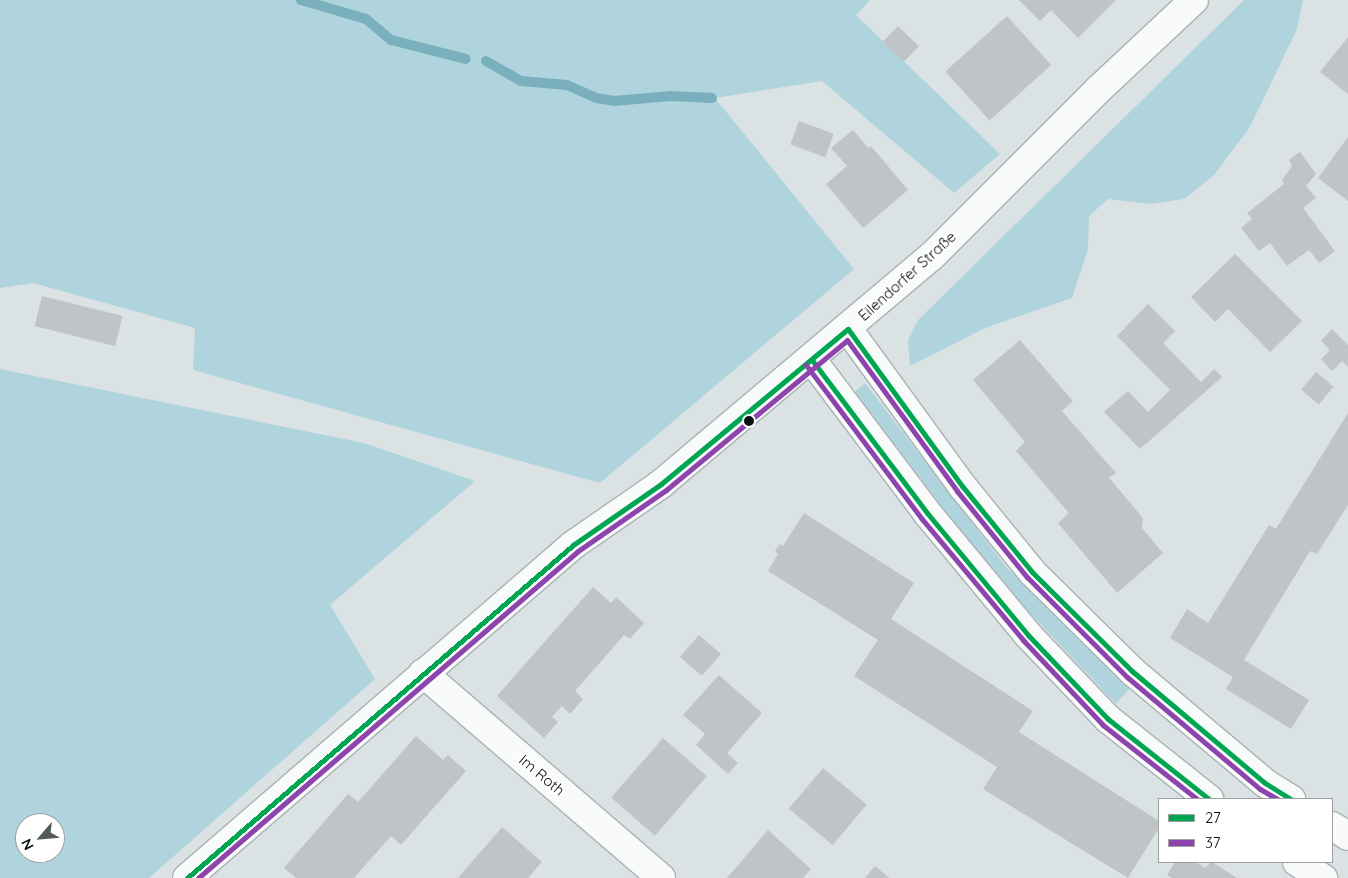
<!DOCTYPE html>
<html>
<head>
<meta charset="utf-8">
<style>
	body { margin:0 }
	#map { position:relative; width:1348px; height:878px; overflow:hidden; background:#dae2e4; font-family:Quicksand,sans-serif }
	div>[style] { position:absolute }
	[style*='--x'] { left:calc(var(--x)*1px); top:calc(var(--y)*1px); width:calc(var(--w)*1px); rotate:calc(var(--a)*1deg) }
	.green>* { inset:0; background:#b0d4dd }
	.stream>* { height:10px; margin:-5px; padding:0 5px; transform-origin:5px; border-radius:5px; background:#7ab0bd }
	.building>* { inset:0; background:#bfc5c7; transform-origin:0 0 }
	.roads { filter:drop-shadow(1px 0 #abb2b3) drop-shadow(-1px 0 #abb2b3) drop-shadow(0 1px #abb2b3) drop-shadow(0 -1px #abb2b3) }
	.minor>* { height:28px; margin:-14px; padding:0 14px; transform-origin:14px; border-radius:14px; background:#f9fbfb }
	.tertiary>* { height:28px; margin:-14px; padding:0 14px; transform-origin:14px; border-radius:14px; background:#f9fbfb }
	.bus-1>* { height:5px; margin:-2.5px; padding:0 2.5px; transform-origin:2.5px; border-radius:2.5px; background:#00a651 }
	.bus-2>* { height:5px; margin:-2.5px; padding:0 2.5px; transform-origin:2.5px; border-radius:2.5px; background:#8e44ad }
	.dots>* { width:14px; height:14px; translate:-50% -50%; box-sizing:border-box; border:2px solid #fff; border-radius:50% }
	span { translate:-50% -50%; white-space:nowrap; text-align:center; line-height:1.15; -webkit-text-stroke:4.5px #fff; paint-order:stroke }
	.street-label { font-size:15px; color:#0a0f11 }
	.legend { position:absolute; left:1158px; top:798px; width:175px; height:65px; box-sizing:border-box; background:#fff; border:1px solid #9d9fa0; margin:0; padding:6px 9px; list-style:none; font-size:15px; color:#0a0f11 }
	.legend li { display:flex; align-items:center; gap:10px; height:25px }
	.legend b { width:25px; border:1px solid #9d9fa0 }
	.north { position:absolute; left:15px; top:813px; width:50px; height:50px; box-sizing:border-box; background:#fff; border:1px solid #9d9fa0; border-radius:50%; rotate:243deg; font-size:14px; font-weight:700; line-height:20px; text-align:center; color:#0a0f11 }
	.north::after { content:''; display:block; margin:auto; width:18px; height:22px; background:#53595b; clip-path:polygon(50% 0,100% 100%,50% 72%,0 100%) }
</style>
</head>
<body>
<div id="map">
	<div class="green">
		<div style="clip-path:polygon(0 0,870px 0,856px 15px,1000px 154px,954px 193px,822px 81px,715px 98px,854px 269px,600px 483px,193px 370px,195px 328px,33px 283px,0 288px)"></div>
		<div style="clip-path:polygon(1244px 0,1303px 0,1297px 29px,1250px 127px,1214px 175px,1184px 199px,1150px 204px,1108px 199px,1089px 216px,1088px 249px,1072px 298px,985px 328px,910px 366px,908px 340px,918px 320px)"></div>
		<div style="clip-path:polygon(evenodd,0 369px,364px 443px,475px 481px,330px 605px,375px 679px,149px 878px,0 878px,0 369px,25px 823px,55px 823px,55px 853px,25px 853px,25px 823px)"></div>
		<div style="clip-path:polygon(865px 383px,1006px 567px,1132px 686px,1116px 704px,994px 575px,855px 392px)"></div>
	</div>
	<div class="stream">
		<div style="--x:301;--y:0;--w:68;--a:16.3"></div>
		<div style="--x:366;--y:19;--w:33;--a:40"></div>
		<div style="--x:391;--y:40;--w:77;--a:14.2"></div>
		<div style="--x:486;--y:61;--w:40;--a:29.7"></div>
		<div style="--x:521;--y:81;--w:46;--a:5"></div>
		<div style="--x:567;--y:85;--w:32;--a:24"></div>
		<div style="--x:596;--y:98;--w:18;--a:9"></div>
		<div style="--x:614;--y:101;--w:57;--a:-5"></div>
		<div style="--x:671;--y:96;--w:41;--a:2.8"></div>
	</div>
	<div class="building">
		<div style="clip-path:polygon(1019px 0,1116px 0,1078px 38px,1051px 10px,1040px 21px)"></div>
		<div style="left:1007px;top:16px;width:66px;height:83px;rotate:48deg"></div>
		<div style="left:898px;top:26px;width:29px;height:22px;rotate:44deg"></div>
		<div style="clip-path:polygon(1348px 37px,1348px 94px,1320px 72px)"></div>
		<div style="left:799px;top:121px;width:37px;height:25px;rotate:20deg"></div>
		<div style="clip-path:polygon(853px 130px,868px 148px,871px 146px,908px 190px,863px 228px,826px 184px,847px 166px,831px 148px)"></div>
		<div style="clip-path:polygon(1348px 137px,1348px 201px,1318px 178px)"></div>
		<div style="clip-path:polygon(1300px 152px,1316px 174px,1306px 186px,1316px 198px,1303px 208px,1335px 251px,1319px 263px,1309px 250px,1287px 266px,1270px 243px,1259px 251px,1241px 228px,1252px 219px,1247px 213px,1284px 184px,1282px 180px,1292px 166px,1289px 160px)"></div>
		<div style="clip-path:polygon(1235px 254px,1302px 321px,1270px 352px,1228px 309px,1215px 322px,1191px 297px)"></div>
		<div style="left:42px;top:296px;width:83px;height:31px;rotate:14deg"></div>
		<div style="clip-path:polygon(1148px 304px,1175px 331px,1163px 343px,1201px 382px,1214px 369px,1222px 377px,1140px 449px,1104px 412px,1128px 391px,1148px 412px,1170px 390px,1117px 336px)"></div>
		<div style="clip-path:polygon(1332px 329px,1348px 345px,1348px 367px,1342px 361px,1332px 371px,1321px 359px,1330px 350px,1321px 341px)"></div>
		<div style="clip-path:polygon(1020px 340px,1073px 401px,1062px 411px,1116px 473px,1109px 478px,1143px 518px,1142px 528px,1163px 553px,1117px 593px,1058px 523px,1069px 513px,1016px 451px,1025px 442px,973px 380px)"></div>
		<div style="left:1316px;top:372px;width:23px;height:23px;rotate:40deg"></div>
		<div style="clip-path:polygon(1348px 413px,1348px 505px,1317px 554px,1310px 551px,1244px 660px,1309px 700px,1291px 729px,1226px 689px,1233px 677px,1170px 638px,1187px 609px,1208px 623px,1269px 525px,1276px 529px)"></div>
		<div style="clip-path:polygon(804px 513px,914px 583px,891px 619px,1033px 711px,1019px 732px,1159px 821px,1159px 828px,1128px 878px,983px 789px,997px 767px,854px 676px,878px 640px,768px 571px,778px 554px,775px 551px,780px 544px,783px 546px)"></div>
		<div style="clip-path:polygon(593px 587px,611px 603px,616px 597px,644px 623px,630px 639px,624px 635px,575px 691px,583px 699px,570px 714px,562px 706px,552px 717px,558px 722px,544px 738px,497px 696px)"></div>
		<div style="left:699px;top:635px;width:29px;height:29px;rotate:41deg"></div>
		<div style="clip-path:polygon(719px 675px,762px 713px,727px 753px,738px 763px,728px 774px,696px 745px,705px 734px,683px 715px)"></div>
		<div style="clip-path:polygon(416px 736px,443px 760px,448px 755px,466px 771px,401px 845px,391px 836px,354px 878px,296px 878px,284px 868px,348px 794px,358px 802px)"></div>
		<div style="left:663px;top:738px;width:58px;height:79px;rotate:41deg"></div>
		<div style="left:823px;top:768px;width:57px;height:53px;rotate:40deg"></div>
		<div style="clip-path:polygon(502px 827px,542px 862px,528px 878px,458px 878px)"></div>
		<div style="clip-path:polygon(768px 830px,811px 869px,803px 878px,727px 878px)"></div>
		<div style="clip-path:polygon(1175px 862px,1196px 862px,1205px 868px,1212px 862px,1237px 878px,1172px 878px,1167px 875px)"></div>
		<div style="clip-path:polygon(875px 866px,887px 876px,889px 878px,865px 878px)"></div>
	</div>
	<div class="roads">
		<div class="minor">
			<div style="--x:848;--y:329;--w:195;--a:54"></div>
			<div style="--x:963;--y:487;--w:109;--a:50.9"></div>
			<div style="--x:1032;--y:572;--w:141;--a:44.7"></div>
			<div style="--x:1132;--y:671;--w:174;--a:40.1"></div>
			<div style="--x:1265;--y:783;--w:31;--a:32"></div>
			<div style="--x:812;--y:360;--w:193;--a:53"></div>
			<div style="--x:928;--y:514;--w:157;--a:50.4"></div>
			<div style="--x:1028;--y:635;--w:116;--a:46.4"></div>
			<div style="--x:1108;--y:719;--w:129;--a:38.4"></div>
			<div style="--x:423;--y:673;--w:314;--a:40.7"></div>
			<div style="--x:1332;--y:826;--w:19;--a:32"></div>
			<div style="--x:1297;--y:862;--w:31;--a:32"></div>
		</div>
		<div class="tertiary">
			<div style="--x:187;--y:878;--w:510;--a:-40.78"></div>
			<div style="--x:573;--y:545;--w:107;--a:-34.7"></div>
			<div style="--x:661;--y:484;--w:354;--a:-40.1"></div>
			<div style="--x:932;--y:256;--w:236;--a:-45"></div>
			<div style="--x:1099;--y:89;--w:130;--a:-43.1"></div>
		</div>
	</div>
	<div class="bus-1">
		<div style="--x:848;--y:329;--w:195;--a:54"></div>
		<div style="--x:963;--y:487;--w:109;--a:50.9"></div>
		<div style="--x:1032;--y:572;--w:141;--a:44.7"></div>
		<div style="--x:1132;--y:671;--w:174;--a:40.1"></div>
		<div style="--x:1265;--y:783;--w:31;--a:32"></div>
		<div style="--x:812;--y:360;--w:193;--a:53"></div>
		<div style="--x:928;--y:514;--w:157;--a:50.4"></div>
		<div style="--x:1028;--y:635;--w:116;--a:46.4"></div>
		<div style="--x:1108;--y:719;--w:129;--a:38.4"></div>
		<div style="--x:187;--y:878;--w:510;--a:-40.78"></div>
		<div style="--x:573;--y:545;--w:107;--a:-34.7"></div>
		<div style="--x:661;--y:484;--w:243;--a:-39.7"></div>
	</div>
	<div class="bus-2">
		<div style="--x:806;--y:365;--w:193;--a:53"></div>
		<div style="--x:922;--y:519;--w:158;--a:50.1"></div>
		<div style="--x:1023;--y:640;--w:117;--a:46.7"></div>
		<div style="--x:1103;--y:725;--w:120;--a:38.2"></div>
		<div style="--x:198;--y:878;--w:501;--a:-40.71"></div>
		<div style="--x:578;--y:551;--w:107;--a:-34.7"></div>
		<div style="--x:666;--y:490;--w:235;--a:-39.6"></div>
		<div style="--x:847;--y:340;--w:187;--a:53.9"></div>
		<div style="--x:957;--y:491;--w:111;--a:50.9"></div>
		<div style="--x:1027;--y:577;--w:141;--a:45"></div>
		<div style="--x:1127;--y:677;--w:174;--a:40.1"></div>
		<div style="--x:1260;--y:789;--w:20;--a:30"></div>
	</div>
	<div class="dots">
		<div style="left:749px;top:421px;background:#0a0f11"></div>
	</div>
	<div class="street-label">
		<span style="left:907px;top:276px;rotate:-42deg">Eilendorfer Straße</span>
		<span style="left:542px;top:775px;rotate:40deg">Im Roth</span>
	</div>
	<ul class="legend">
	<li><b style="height:6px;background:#00a651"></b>27</li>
	<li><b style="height:6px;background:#8e44ad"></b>37</li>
	</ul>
	<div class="north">N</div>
</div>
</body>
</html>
